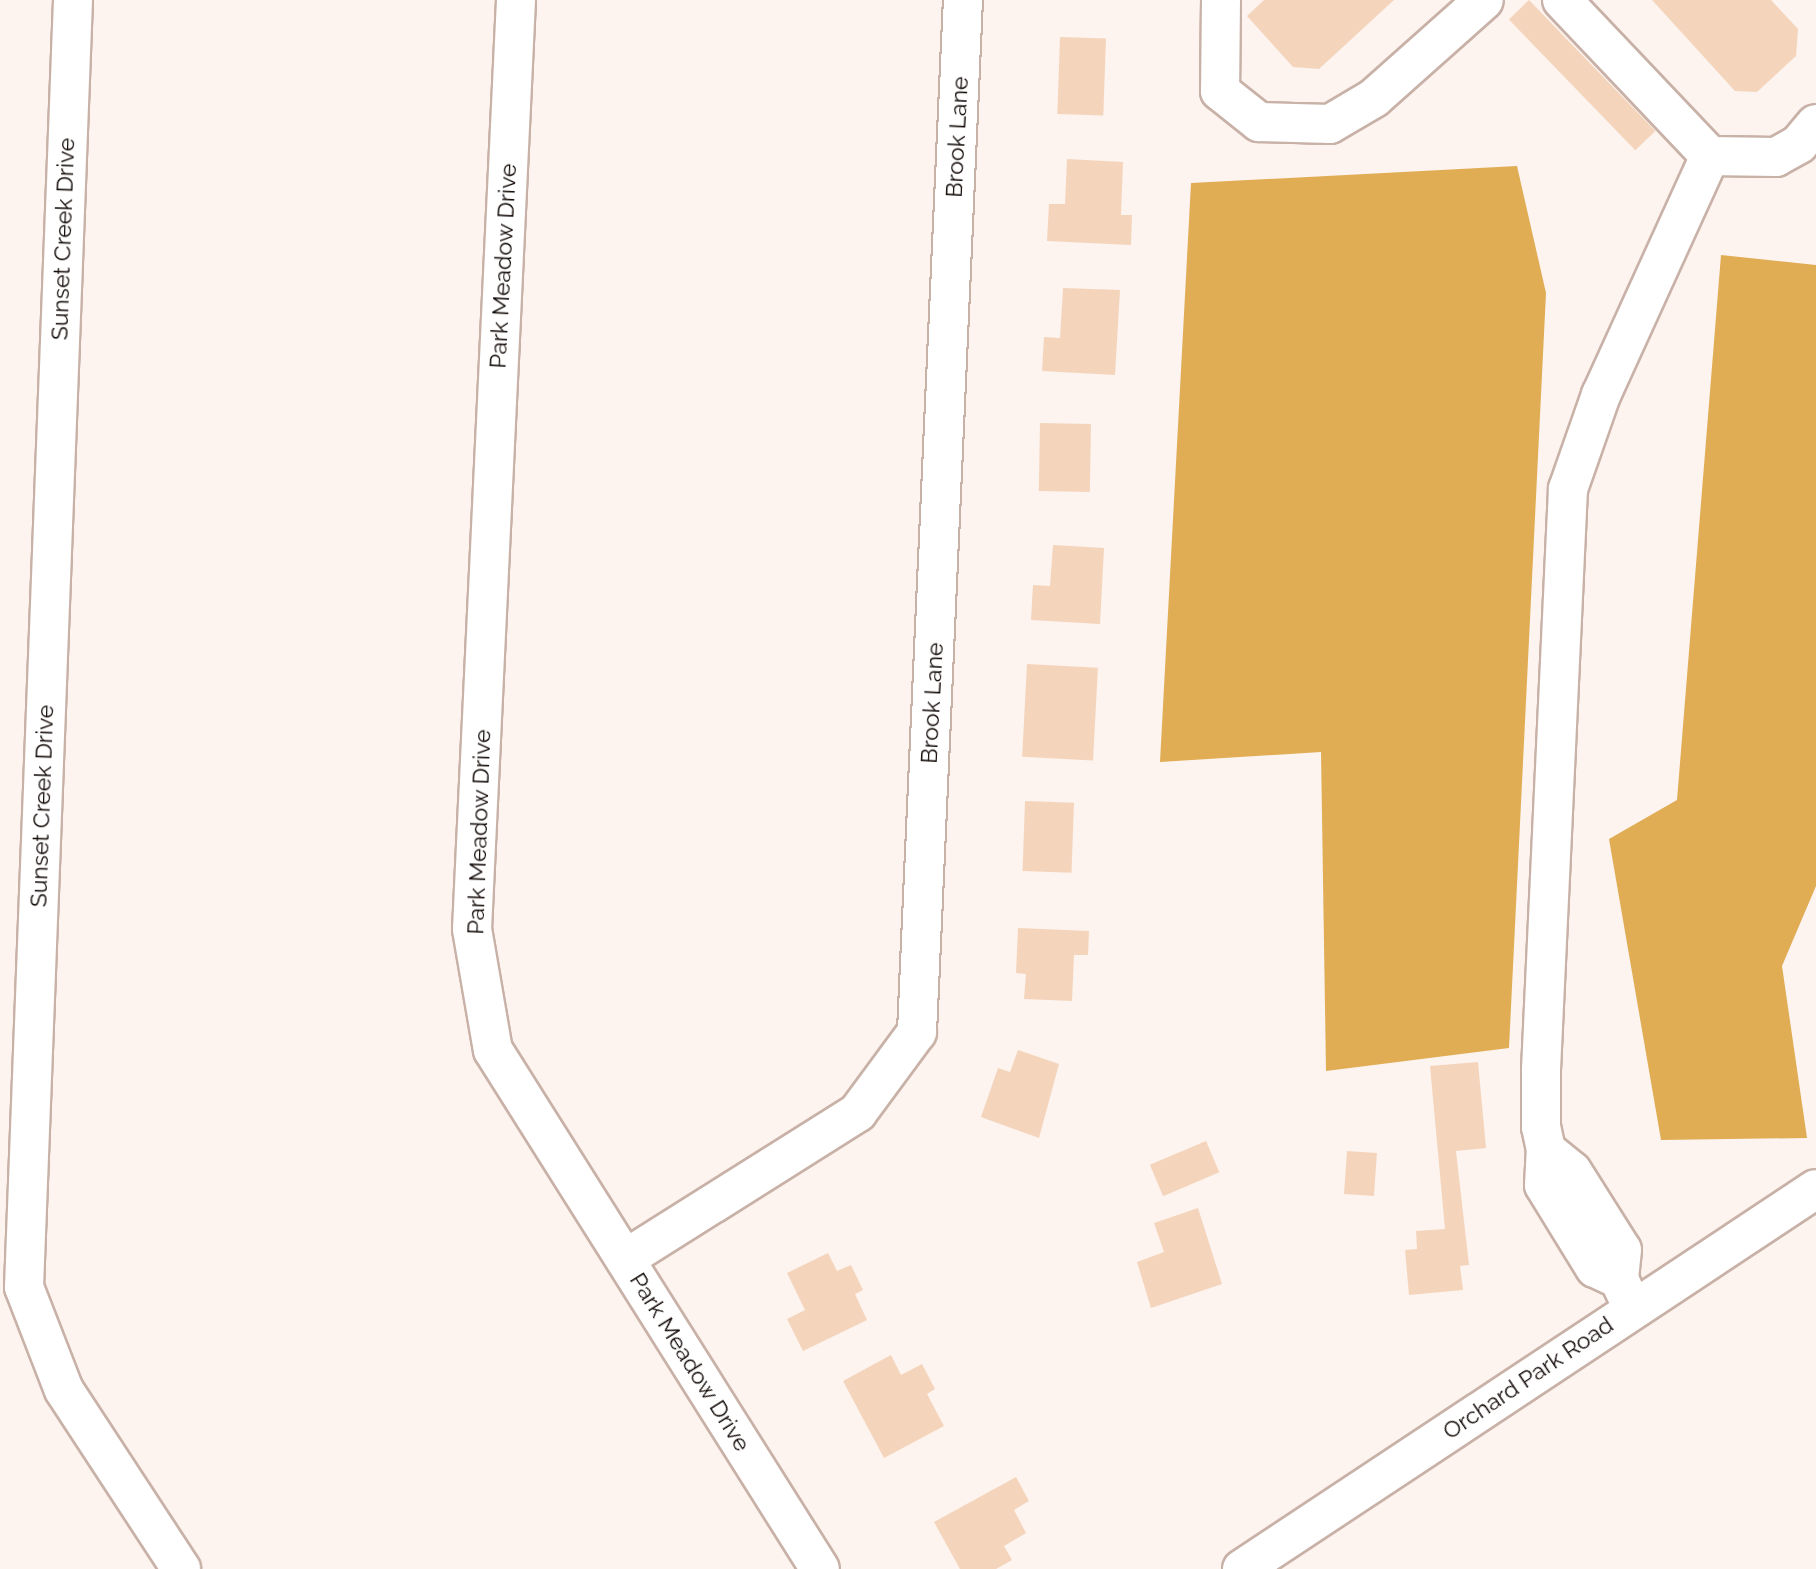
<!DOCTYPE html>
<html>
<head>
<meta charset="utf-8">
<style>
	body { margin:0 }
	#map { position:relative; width:1816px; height:1569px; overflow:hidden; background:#fdf3ef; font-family:Raleway,sans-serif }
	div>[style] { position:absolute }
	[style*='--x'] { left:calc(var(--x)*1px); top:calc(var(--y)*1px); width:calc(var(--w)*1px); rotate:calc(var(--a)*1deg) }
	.forest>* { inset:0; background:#e0ad54 }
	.building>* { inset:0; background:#f4d5bc; transform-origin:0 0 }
	.roads { filter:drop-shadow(2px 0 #c8b1a7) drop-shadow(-2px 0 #c8b1a7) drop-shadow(0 2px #c8b1a7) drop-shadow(0 -2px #c8b1a7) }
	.street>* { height:38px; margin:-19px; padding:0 19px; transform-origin:19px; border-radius:19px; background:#fff }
	.secondary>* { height:38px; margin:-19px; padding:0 19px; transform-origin:19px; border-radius:19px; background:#fff }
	span { translate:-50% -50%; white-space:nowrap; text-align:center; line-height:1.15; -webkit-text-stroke:5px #fff; paint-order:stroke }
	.street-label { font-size:23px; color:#120a07 }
</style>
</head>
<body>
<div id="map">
	<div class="forest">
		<div style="clip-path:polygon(1517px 166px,1546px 293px,1509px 1048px,1326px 1071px,1321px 752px,1160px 762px,1191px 183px)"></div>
		<div style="clip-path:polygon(1721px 255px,1816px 265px,1816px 886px,1782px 966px,1807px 1138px,1661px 1140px,1609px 839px,1677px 800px)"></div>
	</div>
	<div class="building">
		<div style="clip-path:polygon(1264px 0,1394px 0,1319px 69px,1293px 67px,1247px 16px)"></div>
		<div style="left:1529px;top:0;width:182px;height:28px;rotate:46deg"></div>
		<div style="clip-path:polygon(1652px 0,1771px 0,1798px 29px,1796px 56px,1757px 92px,1735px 91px)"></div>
		<div style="left:1060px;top:37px;width:46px;height:77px;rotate:2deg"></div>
		<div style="clip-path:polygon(1067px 159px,1123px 162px,1121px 215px,1132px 215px,1131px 245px,1047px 241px,1049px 204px,1065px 204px)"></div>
		<div style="clip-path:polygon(1063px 288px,1120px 290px,1115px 375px,1042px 371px,1044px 337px,1060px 338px)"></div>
		<div style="left:1040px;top:423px;width:51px;height:68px;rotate:1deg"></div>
		<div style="clip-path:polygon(1053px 545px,1104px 548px,1100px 624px,1031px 620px,1033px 585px,1050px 586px)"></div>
		<div style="left:1027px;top:664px;width:71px;height:93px;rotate:3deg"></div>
		<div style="left:1025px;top:801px;width:49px;height:70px;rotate:2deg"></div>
		<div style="clip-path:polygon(1018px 928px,1089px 931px,1088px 955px,1074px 955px,1072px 1001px,1024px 999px,1026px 974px,1016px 973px)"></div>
		<div style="clip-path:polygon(1018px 1050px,1059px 1064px,1039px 1138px,981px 1117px,998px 1068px,1010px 1072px)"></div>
		<div style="clip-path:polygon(1478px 1062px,1486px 1148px,1456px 1151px,1469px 1265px,1460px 1266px,1463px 1290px,1409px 1295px,1405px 1250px,1417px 1249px,1416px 1231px,1445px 1229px,1430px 1066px)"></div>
		<div style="left:1206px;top:1141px;width:34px;height:61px;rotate:67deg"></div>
		<div style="left:1347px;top:1151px;width:30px;height:43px;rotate:4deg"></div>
		<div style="clip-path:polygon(1198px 1208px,1222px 1284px,1151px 1308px,1137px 1262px,1164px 1252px,1154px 1223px)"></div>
		<div style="clip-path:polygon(828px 1253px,837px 1271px,851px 1265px,863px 1290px,855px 1294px,867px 1320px,803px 1351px,787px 1319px,805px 1310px,787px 1273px)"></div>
		<div style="clip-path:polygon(891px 1355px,901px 1375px,922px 1364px,935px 1389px,927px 1394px,944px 1426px,884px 1458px,843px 1381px)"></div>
		<div style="clip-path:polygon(1016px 1477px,1029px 1501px,1014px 1510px,1026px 1533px,1004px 1546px,1012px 1560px,996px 1569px,960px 1569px,934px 1522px)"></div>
	</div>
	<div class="roads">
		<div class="street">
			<div style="--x:73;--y:0;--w:1288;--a:92.18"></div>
			<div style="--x:24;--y:1287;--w:110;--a:68.8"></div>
			<div style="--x:64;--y:1390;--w:214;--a:56.8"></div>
			<div style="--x:516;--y:0;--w:930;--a:92.71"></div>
			<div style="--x:472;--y:929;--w:123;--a:80.2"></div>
			<div style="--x:493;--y:1050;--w:613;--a:57.79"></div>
			<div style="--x:1221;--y:0;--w:91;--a:90.6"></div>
			<div style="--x:1220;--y:91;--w:50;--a:38.5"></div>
			<div style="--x:1259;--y:122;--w:71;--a:1.6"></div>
			<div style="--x:1330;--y:124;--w:51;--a:-30.6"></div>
			<div style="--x:1374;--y:98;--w:147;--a:-41.7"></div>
			<div style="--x:1562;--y:0;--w:215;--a:46.5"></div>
			<div style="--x:1710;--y:156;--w:66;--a:0.9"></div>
			<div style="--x:1776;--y:157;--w:26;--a:-29"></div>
			<div style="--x:1799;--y:144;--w:26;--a:-50"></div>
			<div style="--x:1546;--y:1150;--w:24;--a:-102"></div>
			<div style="--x:1541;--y:1127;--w:57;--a:-90"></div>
			<div style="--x:1541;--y:1070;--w:582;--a:-87.34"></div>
			<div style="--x:1568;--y:489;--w:100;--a:-70.7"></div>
			<div style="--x:1601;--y:395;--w:263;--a:-65.5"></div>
			<div style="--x:625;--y:1259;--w:275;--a:-32.2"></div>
			<div style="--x:858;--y:1112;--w:99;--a:-53.6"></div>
			<div style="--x:917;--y:1032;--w:1033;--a:-87.45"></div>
			<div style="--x:1619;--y:1279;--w:26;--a:-155"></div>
			<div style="--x:1595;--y:1268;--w:97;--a:-121.6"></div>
			<div style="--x:1544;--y:1185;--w:35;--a:-87"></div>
			<div style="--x:1546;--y:1150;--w:33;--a:39"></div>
			<div style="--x:1572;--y:1171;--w:93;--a:57.7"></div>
			<div style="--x:1622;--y:1250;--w:29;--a:96"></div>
			<div style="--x:1619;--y:1279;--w:33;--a:65"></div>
		</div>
		<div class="secondary">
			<div style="--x:1242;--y:1569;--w:688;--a:-33.51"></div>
		</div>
	</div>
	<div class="street-label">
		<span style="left:957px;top:137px;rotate:-87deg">Brook Lane</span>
		<span style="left:63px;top:239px;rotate:-88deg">Sunset Creek Drive</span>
		<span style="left:503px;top:266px;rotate:-87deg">Park Meadow Drive</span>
		<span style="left:932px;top:703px;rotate:-87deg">Brook Lane</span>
		<span style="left:42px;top:806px;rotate:-88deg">Sunset Creek Drive</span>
		<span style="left:479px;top:832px;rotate:-88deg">Park Meadow Drive</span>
		<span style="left:690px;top:1362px;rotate:58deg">Park Meadow Drive</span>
		<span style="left:1528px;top:1378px;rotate:-34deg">Orchard Park Road</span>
	</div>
</div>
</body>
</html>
